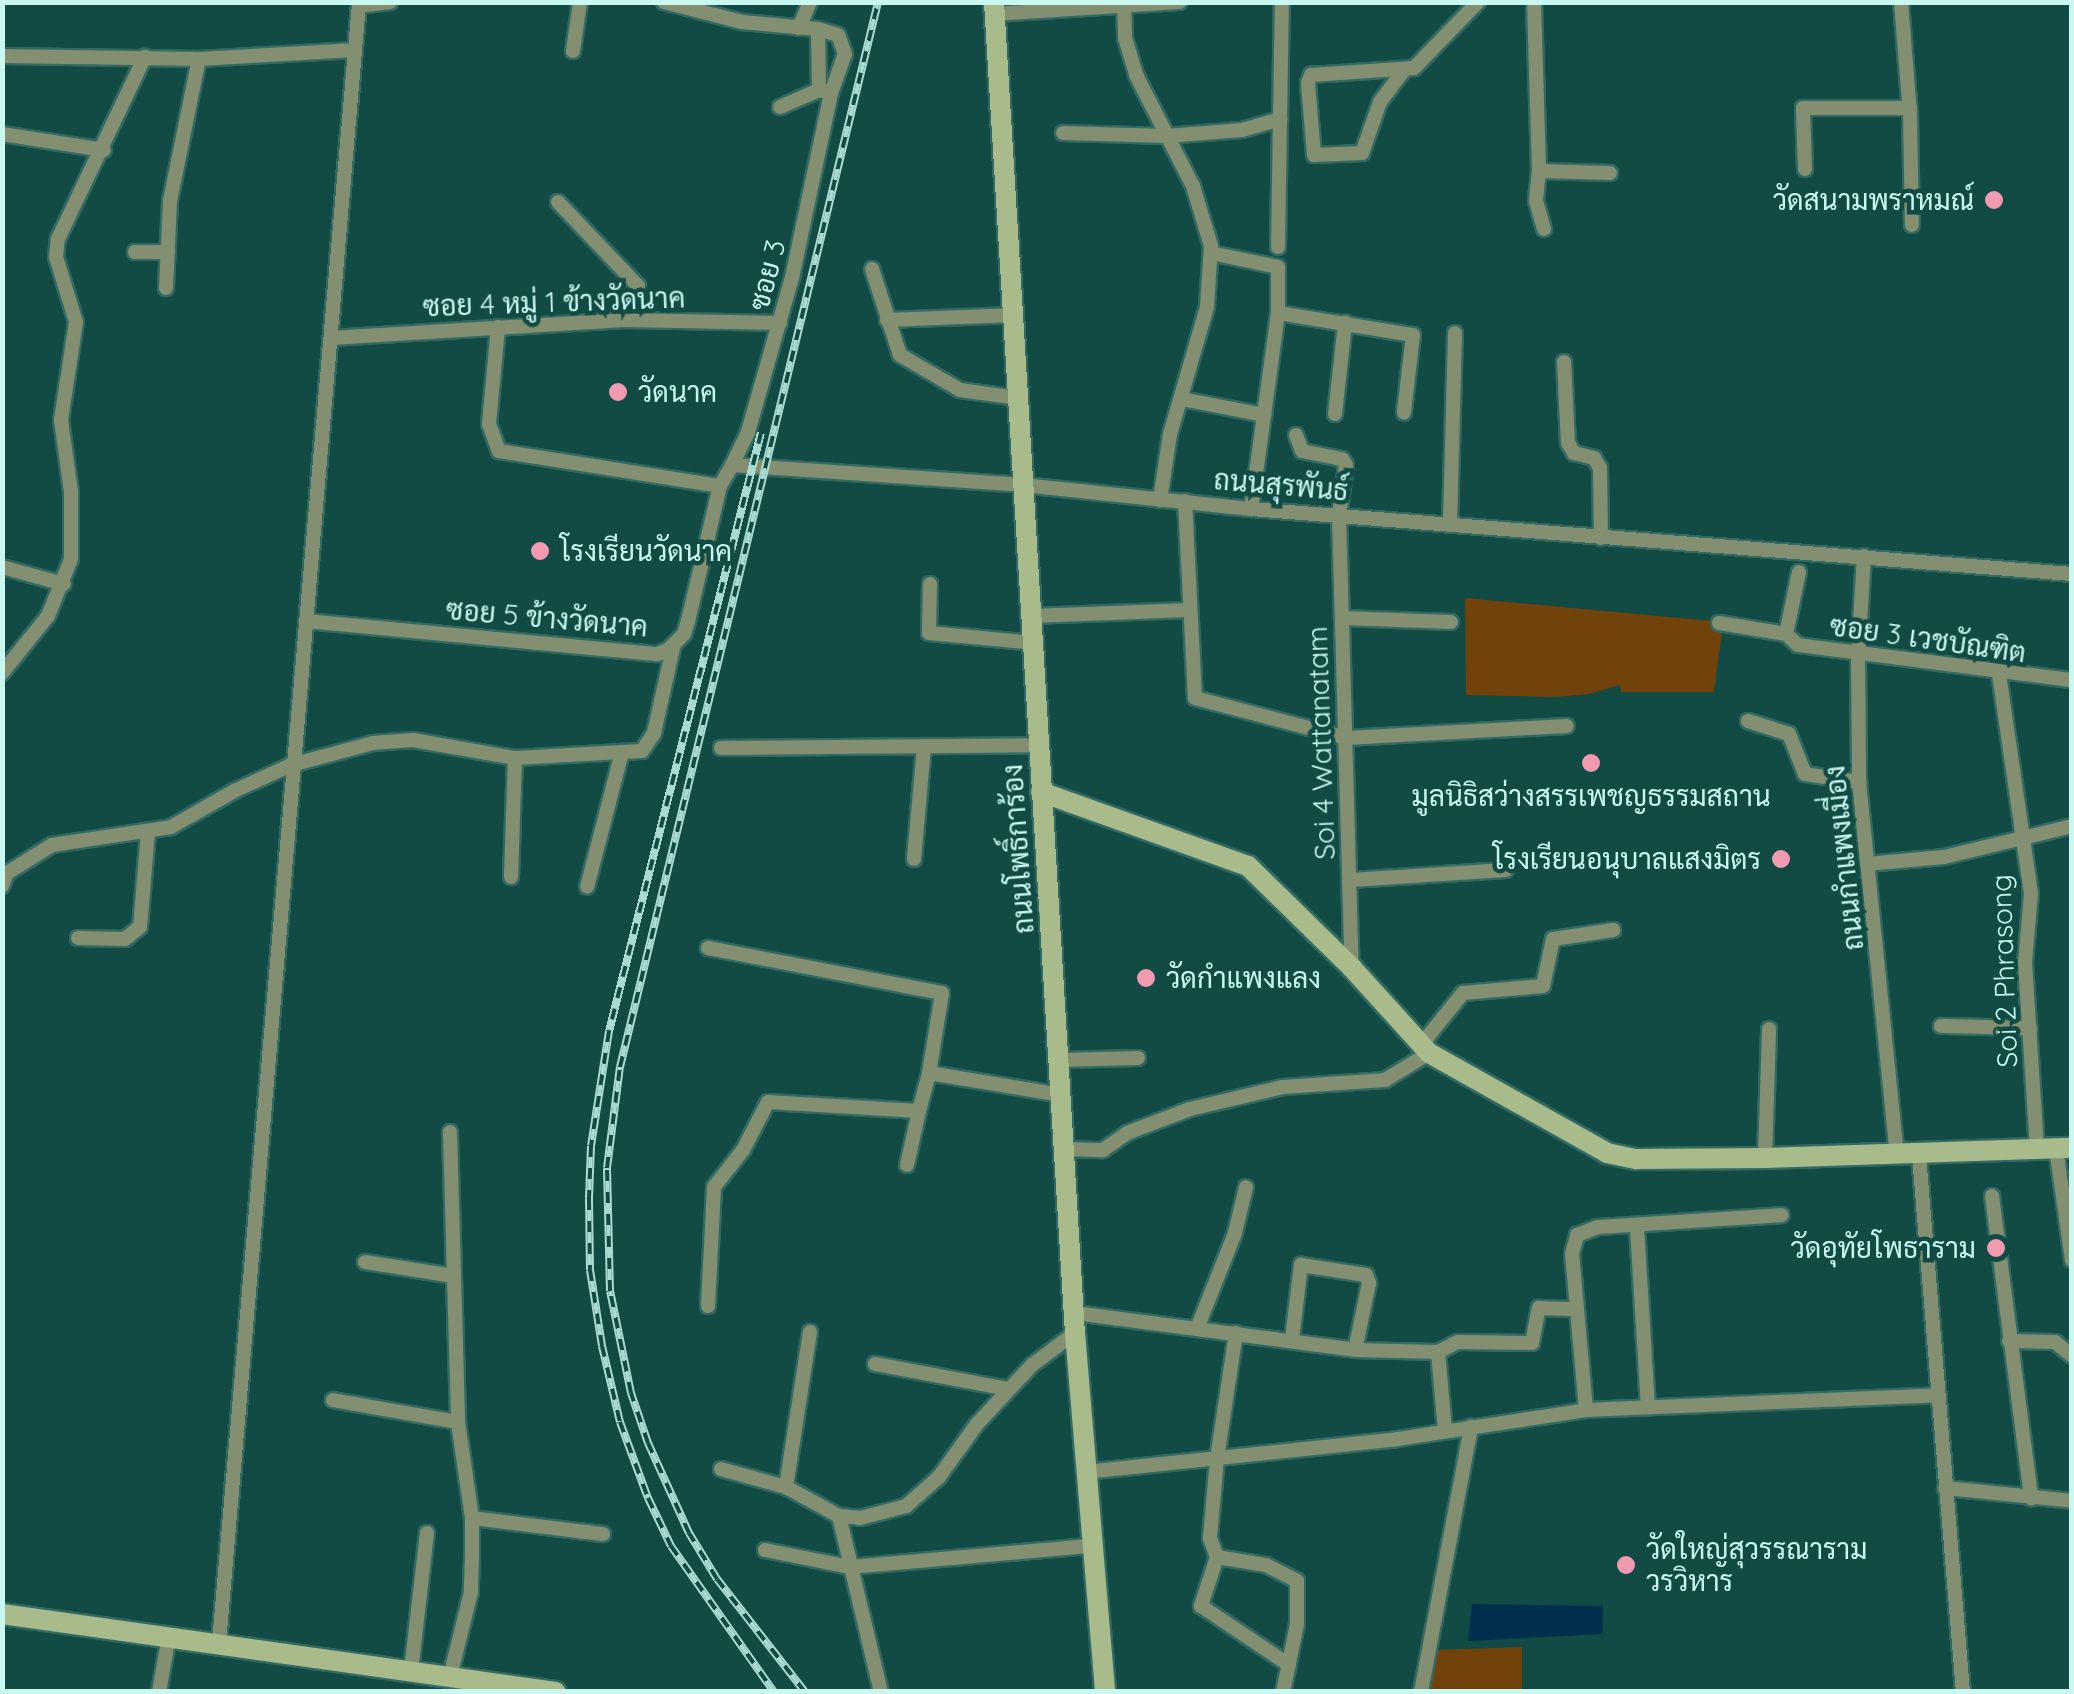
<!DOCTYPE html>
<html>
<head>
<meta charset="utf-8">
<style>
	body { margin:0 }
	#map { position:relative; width:2074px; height:1694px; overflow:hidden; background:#114b44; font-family:Quicksand,Sarabun,sans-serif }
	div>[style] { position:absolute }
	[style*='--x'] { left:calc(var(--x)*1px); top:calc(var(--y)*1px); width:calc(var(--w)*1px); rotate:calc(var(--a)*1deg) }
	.green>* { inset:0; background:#714209 }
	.water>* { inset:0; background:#002f4e }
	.roads { filter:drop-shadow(2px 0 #326a63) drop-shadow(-2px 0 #326a63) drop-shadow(0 2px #326a63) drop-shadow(0 -2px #326a63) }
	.street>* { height:14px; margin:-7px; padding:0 7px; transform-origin:7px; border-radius:7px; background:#848f71 }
	.secondary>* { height:20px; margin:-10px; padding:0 10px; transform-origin:10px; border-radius:10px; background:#a9ba8b }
	.rail>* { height:8px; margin-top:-4px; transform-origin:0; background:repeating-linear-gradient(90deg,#114b44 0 11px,#aadbd3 0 22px); box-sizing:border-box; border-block:2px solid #aadbd3 }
	.dots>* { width:28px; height:28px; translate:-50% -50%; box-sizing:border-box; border:5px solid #114b44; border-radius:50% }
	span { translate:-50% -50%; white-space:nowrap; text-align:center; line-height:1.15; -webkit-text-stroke:9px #114b44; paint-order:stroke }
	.poi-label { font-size:28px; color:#c9f8f0 }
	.right { translate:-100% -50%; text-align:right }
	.left { translate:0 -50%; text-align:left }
	.street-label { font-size:28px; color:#c9f8f0 }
	.frame { position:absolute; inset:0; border:5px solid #c9f8f0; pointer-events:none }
</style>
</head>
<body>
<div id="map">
	<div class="green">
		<div style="clip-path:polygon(1465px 598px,1712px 621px,1722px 631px,1714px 692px,1621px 692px,1620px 685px,1589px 694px,1556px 697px,1466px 695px)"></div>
		<div style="clip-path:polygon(1522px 1647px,1522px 1691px,1426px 1692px,1435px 1650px)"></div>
	</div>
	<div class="water">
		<div style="clip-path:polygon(1472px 1604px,1603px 1606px,1602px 1634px,1468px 1641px)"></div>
	</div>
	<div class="roads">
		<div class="street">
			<div style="--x:664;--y:2;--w:81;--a:14.4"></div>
			<div style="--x:742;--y:22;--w:76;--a:5.3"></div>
			<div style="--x:1534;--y:2;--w:169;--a:88.3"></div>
			<div style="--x:1539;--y:171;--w:71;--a:1.6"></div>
			<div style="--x:1901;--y:2;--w:111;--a:85.4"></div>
			<div style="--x:1910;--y:113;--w:112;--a:89"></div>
			<div style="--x:359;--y:6;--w:31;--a:-7"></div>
			<div style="--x:1124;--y:6;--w:32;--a:88"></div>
			<div style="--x:1125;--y:38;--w:39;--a:73"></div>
			<div style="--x:1136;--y:75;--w:125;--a:62.8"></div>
			<div style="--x:1193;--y:186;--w:63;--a:73.3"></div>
			<div style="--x:1211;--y:246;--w:61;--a:93.8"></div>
			<div style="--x:1207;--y:307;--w:132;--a:106.2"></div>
			<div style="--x:1170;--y:434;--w:67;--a:98.6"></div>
			<div style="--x:994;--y:14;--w:186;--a:-3.7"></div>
			<div style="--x:799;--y:28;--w:28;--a:-67"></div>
			<div style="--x:573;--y:51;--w:49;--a:-81.9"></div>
			<div style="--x:2;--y:56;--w:197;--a:0.9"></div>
			<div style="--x:199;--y:59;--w:156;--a:-3.3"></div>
			<div style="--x:1404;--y:70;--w:40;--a:127"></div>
			<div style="--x:1380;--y:102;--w:54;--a:109.4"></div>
			<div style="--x:1362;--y:153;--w:48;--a:177.6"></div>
			<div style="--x:1314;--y:155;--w:72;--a:-94.8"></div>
			<div style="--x:1308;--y:83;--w:9;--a:-69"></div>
			<div style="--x:1311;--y:75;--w:103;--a:-3.9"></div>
			<div style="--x:1414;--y:68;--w:92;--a:-45.9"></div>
			<div style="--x:780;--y:107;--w:43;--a:-23.6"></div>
			<div style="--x:1063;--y:133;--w:104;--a:1.7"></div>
			<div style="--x:1167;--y:136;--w:75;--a:-4.6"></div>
			<div style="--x:1242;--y:130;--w:40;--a:-16"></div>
			<div style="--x:2;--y:134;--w:103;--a:8.9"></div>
			<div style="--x:1805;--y:169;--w:61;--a:-91.9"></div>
			<div style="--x:1803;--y:108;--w:107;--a:0"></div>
			<div style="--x:1539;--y:171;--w:30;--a:96"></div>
			<div style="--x:1536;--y:201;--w:29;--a:74"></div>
			<div style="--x:558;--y:202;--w:116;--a:46.4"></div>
			<div style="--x:638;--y:286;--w:7;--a:82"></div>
			<div style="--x:639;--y:293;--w:31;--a:119"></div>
			<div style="--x:1278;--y:247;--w:245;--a:-89.1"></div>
			<div style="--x:135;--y:252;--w:33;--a:0"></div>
			<div style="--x:1211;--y:253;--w:68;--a:11.8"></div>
			<div style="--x:1278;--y:267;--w:46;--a:90"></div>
			<div style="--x:1278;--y:313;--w:198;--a:97.8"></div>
			<div style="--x:872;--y:269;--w:90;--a:72"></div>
			<div style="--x:900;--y:355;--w:69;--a:30.3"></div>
			<div style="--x:960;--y:390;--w:59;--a:7.9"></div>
			<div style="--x:166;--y:288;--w:87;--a:-87.4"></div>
			<div style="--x:170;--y:201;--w:145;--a:-78.5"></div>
			<div style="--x:1278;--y:313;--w:137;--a:9.3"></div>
			<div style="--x:1413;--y:335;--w:78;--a:96.7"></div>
			<div style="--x:887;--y:320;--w:127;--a:-2.3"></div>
			<div style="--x:498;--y:327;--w:97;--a:95.3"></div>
			<div style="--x:489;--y:424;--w:29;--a:70"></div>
			<div style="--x:499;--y:451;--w:224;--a:9"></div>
			<div style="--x:720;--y:486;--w:24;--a:-60"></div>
			<div style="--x:732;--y:465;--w:292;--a:3.9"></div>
			<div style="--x:1023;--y:485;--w:229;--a:6"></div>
			<div style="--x:1251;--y:509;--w:824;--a:4.53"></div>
			<div style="--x:331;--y:338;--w:294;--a:-3.5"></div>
			<div style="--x:624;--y:320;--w:156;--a:1.1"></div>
			<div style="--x:1564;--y:362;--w:81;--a:87.2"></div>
			<div style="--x:1568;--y:443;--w:12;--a:59"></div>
			<div style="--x:1574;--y:453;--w:21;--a:14"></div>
			<div style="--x:1594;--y:458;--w:12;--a:59"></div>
			<div style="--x:1600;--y:468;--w:70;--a:89.2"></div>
			<div style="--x:1182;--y:399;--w:84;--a:11"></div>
			<div style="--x:1335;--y:414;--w:92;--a:-83.7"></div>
			<div style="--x:1296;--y:435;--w:17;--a:69"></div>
			<div style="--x:1302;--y:451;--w:41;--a:11.3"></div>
			<div style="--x:1342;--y:459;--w:7;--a:56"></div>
			<div style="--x:1346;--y:465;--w:51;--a:97.8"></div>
			<div style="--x:1339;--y:516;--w:452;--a:88.4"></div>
			<div style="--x:732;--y:465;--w:37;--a:-64"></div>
			<div style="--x:748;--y:432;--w:160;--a:-74.1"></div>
			<div style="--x:792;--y:278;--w:189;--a:-78.1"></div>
			<div style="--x:831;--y:93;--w:41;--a:-70.3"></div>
			<div style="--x:845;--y:54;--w:20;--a:-110"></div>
			<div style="--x:838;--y:35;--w:21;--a:-163"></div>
			<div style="--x:818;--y:29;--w:61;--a:89.1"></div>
			<div style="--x:819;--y:90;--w:12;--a:14"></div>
			<div style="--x:1185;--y:501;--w:197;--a:87.1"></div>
			<div style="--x:1195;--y:698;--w:156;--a:14.8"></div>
			<div style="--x:1346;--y:738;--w:221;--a:-3.1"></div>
			<div style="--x:1450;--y:524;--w:191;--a:-88.5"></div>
			<div style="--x:1864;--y:556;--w:100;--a:93.4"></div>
			<div style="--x:1858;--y:656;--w:126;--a:89.5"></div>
			<div style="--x:1859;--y:782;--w:375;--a:84.2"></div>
			<div style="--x:2;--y:567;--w:64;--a:15.3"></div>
			<div style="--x:1799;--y:572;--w:63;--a:101.8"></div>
			<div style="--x:1786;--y:634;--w:16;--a:43"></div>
			<div style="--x:1798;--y:645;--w:276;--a:7.3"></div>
			<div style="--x:930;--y:584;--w:49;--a:91.2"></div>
			<div style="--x:929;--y:633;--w:105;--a:5.4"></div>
			<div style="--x:1031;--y:616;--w:159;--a:-2.2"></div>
			<div style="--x:1342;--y:618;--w:109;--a:2.1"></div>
			<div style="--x:306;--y:621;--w:353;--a:5.4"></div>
			<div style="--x:657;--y:654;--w:12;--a:-20"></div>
			<div style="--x:668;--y:650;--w:23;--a:-45"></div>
			<div style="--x:684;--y:634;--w:14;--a:-73"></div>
			<div style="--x:688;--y:621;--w:139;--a:-76.7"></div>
			<div style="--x:1719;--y:623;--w:68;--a:9.3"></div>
			<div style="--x:2;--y:673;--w:73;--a:-51.1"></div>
			<div style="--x:48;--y:616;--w:61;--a:-68"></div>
			<div style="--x:71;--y:559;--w:67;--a:-90"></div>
			<div style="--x:71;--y:492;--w:73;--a:-97.9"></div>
			<div style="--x:61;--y:420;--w:99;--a:-81.3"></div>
			<div style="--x:76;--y:322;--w:68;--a:-107.1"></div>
			<div style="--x:56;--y:257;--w:18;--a:-84"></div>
			<div style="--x:58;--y:239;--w:202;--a:-64.5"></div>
			<div style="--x:1999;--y:674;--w:221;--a:81.7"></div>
			<div style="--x:2031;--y:893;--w:70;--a:94.9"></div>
			<div style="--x:2025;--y:963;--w:185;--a:86.3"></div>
			<div style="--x:1748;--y:721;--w:43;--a:17.6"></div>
			<div style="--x:1789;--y:734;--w:43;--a:68.2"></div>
			<div style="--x:1805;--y:774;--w:55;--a:8.4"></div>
			<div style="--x:721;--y:748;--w:319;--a:-0.5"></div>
			<div style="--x:622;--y:752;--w:20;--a:-3"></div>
			<div style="--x:642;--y:751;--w:22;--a:-56"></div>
			<div style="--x:654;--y:733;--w:87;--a:-77.4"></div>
			<div style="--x:914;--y:859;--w:112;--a:-84.9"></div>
			<div style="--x:1867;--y:864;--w:77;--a:-5.2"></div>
			<div style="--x:1944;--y:857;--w:132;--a:-13.6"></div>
			<div style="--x:511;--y:877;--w:119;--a:-88.1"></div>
			<div style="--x:1350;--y:880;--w:156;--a:-3.7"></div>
			<div style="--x:2;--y:886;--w:14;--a:-69"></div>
			<div style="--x:7;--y:873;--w:53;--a:-31.9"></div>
			<div style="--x:52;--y:845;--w:120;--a:-8.6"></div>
			<div style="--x:171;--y:827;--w:73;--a:-29.7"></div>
			<div style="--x:234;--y:791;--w:63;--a:-24.5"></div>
			<div style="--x:291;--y:765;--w:85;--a:-15"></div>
			<div style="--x:373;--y:743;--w:40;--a:-4.3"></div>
			<div style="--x:413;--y:740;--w:104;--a:10"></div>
			<div style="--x:515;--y:758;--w:107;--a:-3.2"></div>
			<div style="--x:622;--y:752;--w:139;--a:104.5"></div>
			<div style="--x:78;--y:938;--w:47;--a:1.2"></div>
			<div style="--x:125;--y:939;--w:19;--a:-39"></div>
			<div style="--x:140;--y:927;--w:95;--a:-85.2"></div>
			<div style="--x:708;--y:948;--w:238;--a:10.9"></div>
			<div style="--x:942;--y:993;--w:81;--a:99.2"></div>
			<div style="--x:929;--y:1073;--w:135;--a:9.4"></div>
			<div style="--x:1941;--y:1026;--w:89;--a:1.3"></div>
			<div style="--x:1421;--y:1045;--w:67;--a:-51.1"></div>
			<div style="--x:1463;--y:993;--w:80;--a:-5"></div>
			<div style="--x:1543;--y:986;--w:48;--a:-78"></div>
			<div style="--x:1553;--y:939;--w:61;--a:-8.5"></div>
			<div style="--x:1059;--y:1060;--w:79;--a:-1.5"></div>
			<div style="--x:450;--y:1132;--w:290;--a:88.4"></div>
			<div style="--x:458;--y:1422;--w:97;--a:81.7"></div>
			<div style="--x:472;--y:1518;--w:39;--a:90"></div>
			<div style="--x:472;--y:1557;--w:35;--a:92"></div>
			<div style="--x:471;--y:1592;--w:88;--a:103.9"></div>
			<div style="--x:2056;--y:1148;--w:113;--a:81.9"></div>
			<div style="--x:1065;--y:1149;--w:38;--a:2"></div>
			<div style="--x:1103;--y:1150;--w:29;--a:-35"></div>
			<div style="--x:1127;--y:1133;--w:67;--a:-20.9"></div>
			<div style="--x:1190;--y:1109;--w:96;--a:-13.3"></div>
			<div style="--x:1283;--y:1087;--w:102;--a:-3.9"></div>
			<div style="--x:1385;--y:1080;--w:52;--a:-31.5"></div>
			<div style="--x:1919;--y:1155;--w:539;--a:85.32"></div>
			<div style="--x:1765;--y:1158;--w:129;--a:-88.2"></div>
			<div style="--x:907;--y:1165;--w:55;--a:-77.5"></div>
			<div style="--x:1992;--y:1196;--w:305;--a:82.6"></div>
			<div style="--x:1637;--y:1228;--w:179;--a:86.5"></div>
			<div style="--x:365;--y:1262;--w:89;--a:9"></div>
			<div style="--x:708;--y:1306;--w:119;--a:-87.1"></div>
			<div style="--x:714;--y:1187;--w:47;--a:-51.9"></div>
			<div style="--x:743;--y:1150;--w:54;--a:-62.5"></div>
			<div style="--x:768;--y:1102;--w:151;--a:3.4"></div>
			<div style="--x:919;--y:1111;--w:39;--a:-75"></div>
			<div style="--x:1075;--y:1313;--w:282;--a:7.5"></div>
			<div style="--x:1355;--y:1350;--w:83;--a:1.4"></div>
			<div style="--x:1438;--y:1352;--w:78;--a:84.9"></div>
			<div style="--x:1198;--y:1326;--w:100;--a:-68.3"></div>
			<div style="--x:1235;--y:1233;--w:47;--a:-76.6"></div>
			<div style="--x:1236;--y:1333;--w:127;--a:98.6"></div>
			<div style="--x:1217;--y:1459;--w:79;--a:95.1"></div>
			<div style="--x:1210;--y:1538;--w:20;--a:70"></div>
			<div style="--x:1217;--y:1557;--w:50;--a:9.3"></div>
			<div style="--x:1266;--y:1565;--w:35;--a:27"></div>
			<div style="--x:1297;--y:1581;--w:43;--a:90"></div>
			<div style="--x:1297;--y:1624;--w:69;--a:101.6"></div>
			<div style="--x:1292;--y:1339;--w:75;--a:-83.1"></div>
			<div style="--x:1301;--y:1265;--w:66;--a:8.7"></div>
			<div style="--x:1366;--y:1275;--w:9;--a:69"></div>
			<div style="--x:1369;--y:1283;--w:68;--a:101.8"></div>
			<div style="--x:2009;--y:1341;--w:46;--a:1.2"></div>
			<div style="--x:2055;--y:1342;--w:22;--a:39"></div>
			<div style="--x:1438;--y:1352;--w:22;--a:-27"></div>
			<div style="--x:1458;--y:1342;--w:74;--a:0.8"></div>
			<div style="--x:1532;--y:1343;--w:36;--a:-79"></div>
			<div style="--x:1539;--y:1308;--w:37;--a:2"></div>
			<div style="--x:875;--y:1364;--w:136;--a:10.6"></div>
			<div style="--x:333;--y:1400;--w:127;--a:10"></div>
			<div style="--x:1586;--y:1410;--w:157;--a:-95.1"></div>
			<div style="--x:1572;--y:1254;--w:20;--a:-75"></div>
			<div style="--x:1577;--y:1235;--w:22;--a:-21"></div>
			<div style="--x:1598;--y:1227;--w:184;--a:-3.7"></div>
			<div style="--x:721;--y:1469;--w:67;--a:15.5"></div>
			<div style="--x:786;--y:1487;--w:60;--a:28.7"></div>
			<div style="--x:839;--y:1516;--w:21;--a:5"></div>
			<div style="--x:860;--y:1518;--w:48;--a:-14.6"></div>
			<div style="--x:906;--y:1506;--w:44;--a:-41.3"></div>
			<div style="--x:939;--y:1477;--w:65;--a:-54.4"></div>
			<div style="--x:977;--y:1424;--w:81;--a:-47"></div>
			<div style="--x:1032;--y:1365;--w:54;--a:-36.7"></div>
			<div style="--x:1085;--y:1472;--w:314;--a:-6"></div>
			<div style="--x:1397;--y:1439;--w:191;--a:-8.7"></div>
			<div style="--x:1586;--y:1410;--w:352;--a:-2.4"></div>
			<div style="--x:786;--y:1487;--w:157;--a:-81.2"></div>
			<div style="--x:1945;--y:1488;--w:128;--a:5.8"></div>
			<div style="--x:839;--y:1516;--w:181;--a:76.6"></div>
			<div style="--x:472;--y:1518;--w:132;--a:7"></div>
			<div style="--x:765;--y:1550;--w:87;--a:11.3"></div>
			<div style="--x:850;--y:1567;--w:243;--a:-5"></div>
			<div style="--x:1217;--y:1557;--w:52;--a:108.1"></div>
			<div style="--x:1201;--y:1606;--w:106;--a:33.8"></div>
			<div style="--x:219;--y:1643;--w:1647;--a:-85.12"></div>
			<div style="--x:411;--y:1671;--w:139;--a:-83.4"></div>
			<div style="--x:159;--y:1692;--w:57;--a:-79.9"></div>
			<div style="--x:1421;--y:1692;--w:270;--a:-79.3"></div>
		</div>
		<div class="secondary">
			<div style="--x:994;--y:2;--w:1333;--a:86.52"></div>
			<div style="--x:1075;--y:1333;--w:360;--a:85.2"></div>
			<div style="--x:1041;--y:792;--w:220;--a:19.7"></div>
			<div style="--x:1248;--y:866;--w:146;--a:44.4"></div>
			<div style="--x:1352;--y:968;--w:115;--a:47.8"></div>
			<div style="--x:1429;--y:1053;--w:204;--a:29.3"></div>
			<div style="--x:1607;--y:1153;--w:30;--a:12"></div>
			<div style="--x:1636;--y:1159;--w:129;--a:-0.4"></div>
			<div style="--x:1765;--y:1158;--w:307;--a:-1.9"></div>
			<div style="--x:2;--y:1614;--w:559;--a:8.01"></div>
		</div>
	</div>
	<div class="rail">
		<div style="--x:761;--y:433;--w:617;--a:104.26"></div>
		<div style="--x:609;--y:1031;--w:116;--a:98.9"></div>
		<div style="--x:591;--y:1146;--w:53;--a:92.2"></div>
		<div style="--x:589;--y:1199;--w:71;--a:89.2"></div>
		<div style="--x:590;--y:1270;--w:77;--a:81"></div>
		<div style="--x:602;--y:1346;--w:78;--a:76.7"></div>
		<div style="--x:620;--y:1422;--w:81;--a:69.8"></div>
		<div style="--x:648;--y:1498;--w:53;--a:64.4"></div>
		<div style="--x:671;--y:1546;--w:179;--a:54.8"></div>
		<div style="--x:805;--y:1692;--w:143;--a:-127.9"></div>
		<div style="--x:717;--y:1579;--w:54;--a:-121.3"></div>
		<div style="--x:689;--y:1533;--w:99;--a:-114.5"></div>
		<div style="--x:648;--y:1443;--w:53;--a:-108.8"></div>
		<div style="--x:631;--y:1393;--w:104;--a:-101.6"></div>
		<div style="--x:610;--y:1291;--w:123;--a:-91.4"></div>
		<div style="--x:607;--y:1168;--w:102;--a:-82.7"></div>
		<div style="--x:620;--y:1067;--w:1096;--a:-76.38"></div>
	</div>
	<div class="dots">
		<div style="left:1994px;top:200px;background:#f29ab0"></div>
		<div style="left:618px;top:392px;background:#f29ab0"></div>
		<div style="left:540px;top:551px;background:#f29ab0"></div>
		<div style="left:1591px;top:763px;background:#f29ab0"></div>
		<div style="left:1781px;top:859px;background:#f29ab0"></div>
		<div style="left:1146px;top:978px;background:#f29ab0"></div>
		<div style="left:1996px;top:1248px;background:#f29ab0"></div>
		<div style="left:1626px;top:1565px;background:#f29ab0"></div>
	</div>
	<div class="poi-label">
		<span class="right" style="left:1974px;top:200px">วัดสนามพราหมณ์</span>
		<span class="left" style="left:638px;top:392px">วัดนาค</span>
		<span class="left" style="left:560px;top:551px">โรงเรียนวัดนาค</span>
		<span style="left:1591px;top:796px">มูลนิธิสว่างสรรเพชญธรรมสถาน</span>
		<span class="right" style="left:1761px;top:859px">โรงเรียนอนุบาลแสงมิตร</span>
		<span class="left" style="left:1166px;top:978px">วัดกำแพงแลง</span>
		<span class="right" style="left:1976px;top:1248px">วัดอุทัยโพธาราม</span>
		<span class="left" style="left:1646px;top:1565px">วัดใหญ่สุวรรณาราม<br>วรวิหาร</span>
	</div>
	<div class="street-label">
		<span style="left:767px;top:275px;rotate:-75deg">ซอย 3</span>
		<span style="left:554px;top:302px;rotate:-2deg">ซอย 4 หมู่ 1 ข้างวัดนาค</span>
		<span style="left:1281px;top:485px;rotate:5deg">ถนนสุรพันธ์</span>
		<span style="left:547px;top:618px;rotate:5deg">ซอย 5 ข้างวัดนาค</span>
		<span style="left:1928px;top:639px;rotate:8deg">ซอย 3 เวชบัณฑิต</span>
		<span style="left:1321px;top:743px;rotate:-92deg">Soi 4 Wattanatam</span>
		<span style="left:1018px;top:849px;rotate:-94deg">ถนนโพธิ์การ้อง</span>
		<span style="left:1844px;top:858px;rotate:-96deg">ถนนกำแพงเมี่อง</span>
		<span style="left:2004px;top:971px;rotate:-92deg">Soi 2 Phrasong</span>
	</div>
	<div class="frame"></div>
</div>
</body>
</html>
